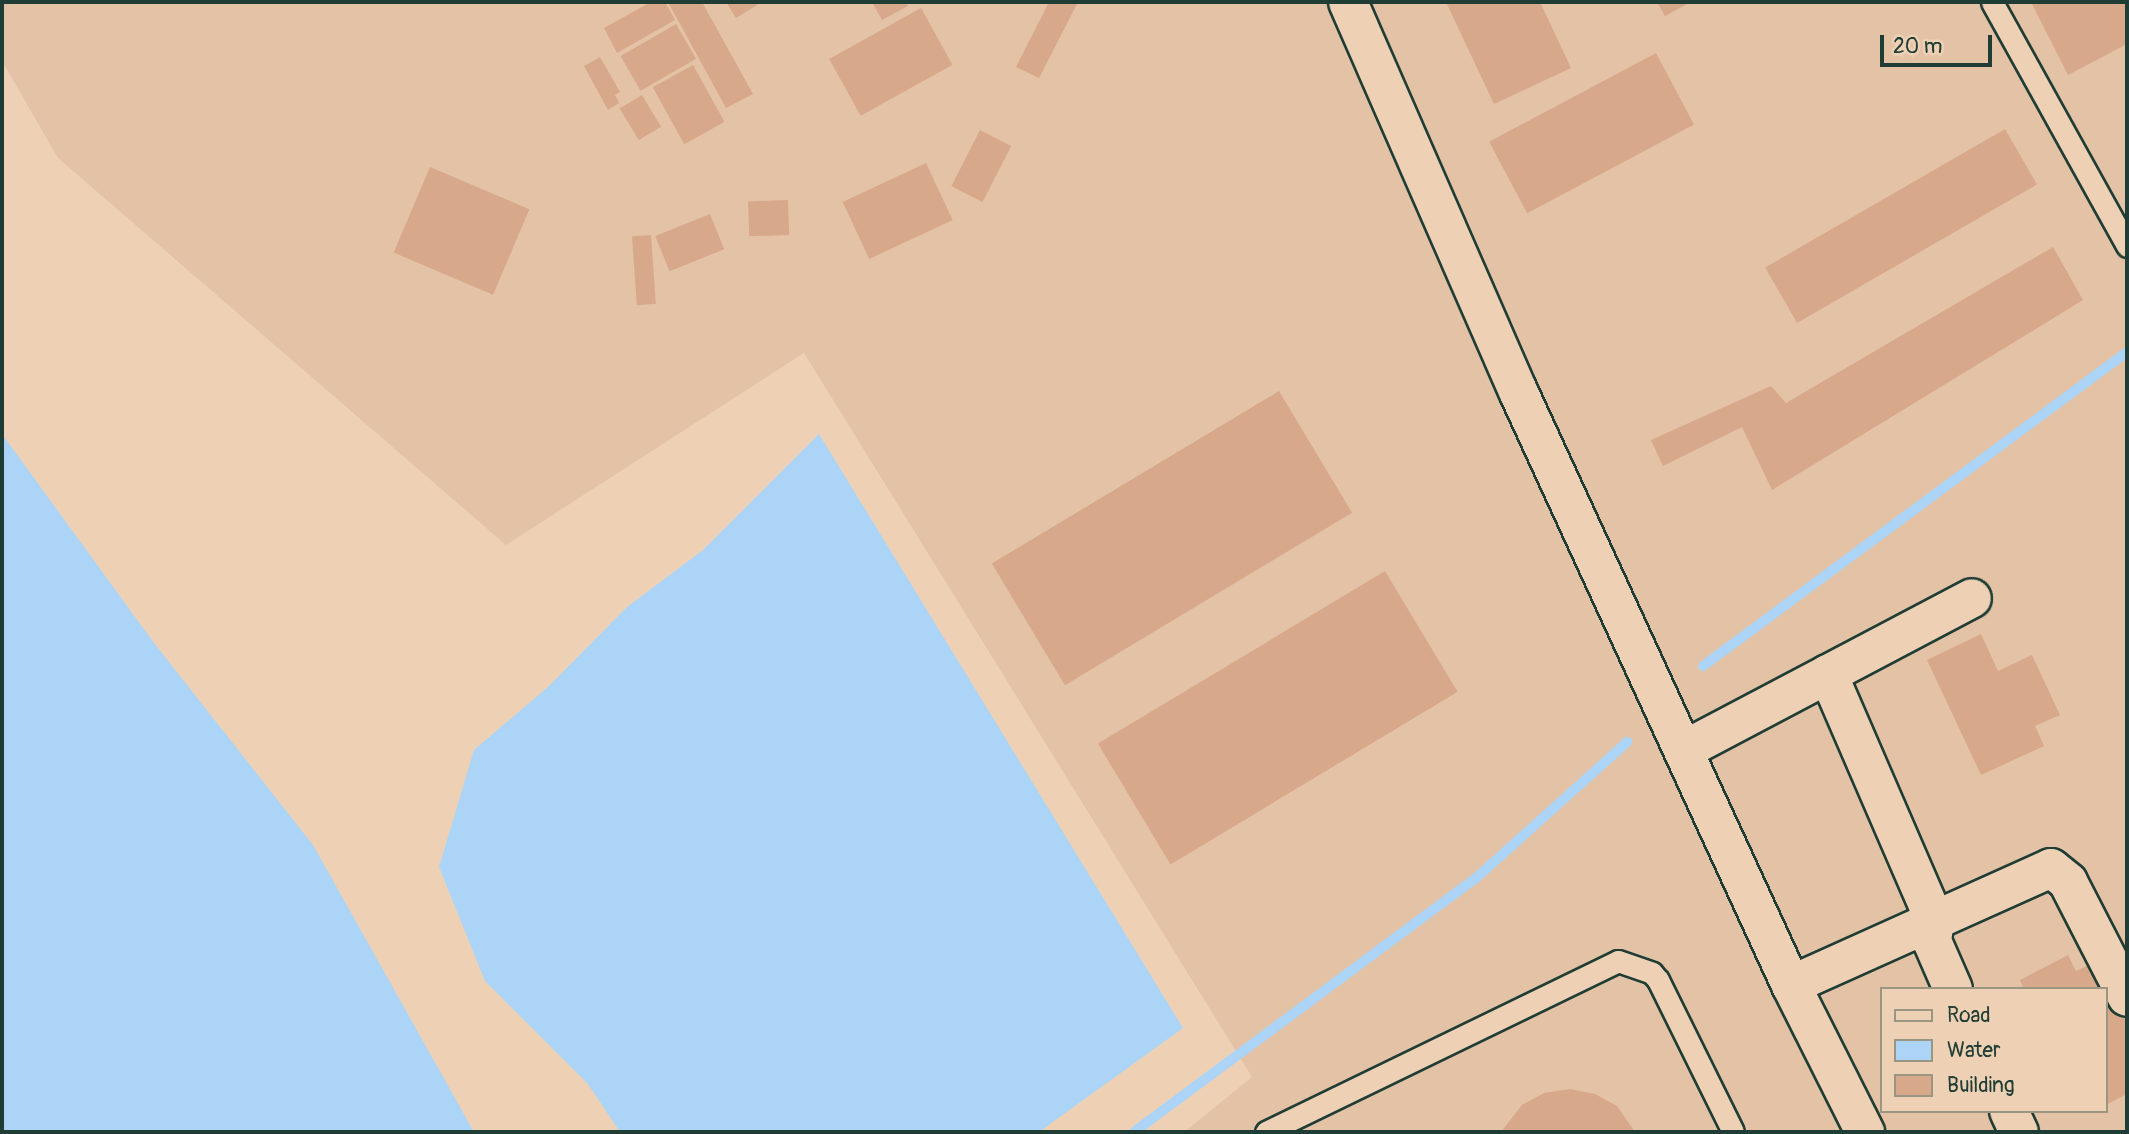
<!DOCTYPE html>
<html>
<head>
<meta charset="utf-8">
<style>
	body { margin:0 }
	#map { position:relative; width:2129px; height:1134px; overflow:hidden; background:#eed1b5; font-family:Pangolin,sans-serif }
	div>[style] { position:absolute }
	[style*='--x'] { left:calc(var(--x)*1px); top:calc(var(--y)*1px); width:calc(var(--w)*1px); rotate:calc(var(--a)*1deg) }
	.built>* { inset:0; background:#e3c2a6 }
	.water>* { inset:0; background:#abd4f6 }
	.stream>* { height:10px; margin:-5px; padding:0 5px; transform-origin:5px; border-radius:5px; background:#abd4f6 }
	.building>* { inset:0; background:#d8a88a; transform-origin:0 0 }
	.roads { filter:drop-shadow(2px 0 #1f3d34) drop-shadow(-2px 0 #1f3d34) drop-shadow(0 2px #1f3d34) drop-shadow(0 -2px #1f3d34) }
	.lane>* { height:21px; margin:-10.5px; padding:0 10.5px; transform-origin:10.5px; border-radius:10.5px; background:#eed1b5 }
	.street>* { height:38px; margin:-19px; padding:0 19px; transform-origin:19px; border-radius:19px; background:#eed1b5 }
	span { translate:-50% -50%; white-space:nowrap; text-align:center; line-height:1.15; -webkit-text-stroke:6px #eed1b5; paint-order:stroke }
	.frame { position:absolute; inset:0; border:4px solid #1f3d34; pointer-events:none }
	.legend { position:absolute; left:1880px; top:987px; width:228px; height:126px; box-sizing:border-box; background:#eed1b5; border:2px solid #9b9681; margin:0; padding:9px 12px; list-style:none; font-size:21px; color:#1f3d34 }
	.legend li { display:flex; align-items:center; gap:14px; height:35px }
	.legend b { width:35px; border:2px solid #9b9681 }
	.scale { position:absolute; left:1880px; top:35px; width:112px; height:32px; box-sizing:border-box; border:4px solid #1f3d34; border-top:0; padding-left:9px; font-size:21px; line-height:24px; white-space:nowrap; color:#1f3d34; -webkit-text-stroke:5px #eed1b5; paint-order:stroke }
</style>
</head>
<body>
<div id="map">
	<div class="built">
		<div style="clip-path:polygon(evenodd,2px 2px,2127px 2px,2127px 1132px,1184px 1132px,1252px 1077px,804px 353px,506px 545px,58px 158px,2px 61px,2px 2px,1882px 989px,2106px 989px,2106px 1111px,1882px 1111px,1882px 989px)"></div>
	</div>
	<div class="water">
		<div style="clip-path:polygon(2px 434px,154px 643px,313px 845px,474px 1132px,2px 1132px)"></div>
		<div style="clip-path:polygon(819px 434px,1183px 1028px,1039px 1132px,620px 1132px,588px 1084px,485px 981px,439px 867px,474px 750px,548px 687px,627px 607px,703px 550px)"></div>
	</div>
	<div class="stream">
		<div style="--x:1703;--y:666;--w:528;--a:-36.52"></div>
		<div style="--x:1134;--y:1132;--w:425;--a:-36.6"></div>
		<div style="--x:1475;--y:879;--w:205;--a:-42"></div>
	</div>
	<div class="building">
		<div style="clip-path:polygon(651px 2px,665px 2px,675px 20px,617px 53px,604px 28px)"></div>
		<div style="clip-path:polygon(668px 2px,702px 2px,753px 94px,726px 108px)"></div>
		<div style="clip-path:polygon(726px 2px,762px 2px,736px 18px)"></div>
		<div style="clip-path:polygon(872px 2px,905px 2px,908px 6px,882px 20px)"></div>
		<div style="clip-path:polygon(1049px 2px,1077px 4px,1039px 78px,1016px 67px)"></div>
		<div style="clip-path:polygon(1446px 2px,1540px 2px,1571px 68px,1494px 104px)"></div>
		<div style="clip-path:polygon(1657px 2px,1691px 2px,1665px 16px)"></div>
		<div style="clip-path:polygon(2031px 2px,2127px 2px,2127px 44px,2068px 75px)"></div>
		<div style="left:921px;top:8px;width:65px;height:105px;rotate:61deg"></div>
		<div style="left:676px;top:24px;width:40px;height:64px;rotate:60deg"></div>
		<div style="left:1656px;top:53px;width:81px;height:189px;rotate:62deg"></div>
		<div style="clip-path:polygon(600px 57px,620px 92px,615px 95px,619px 103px,608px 110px,584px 66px)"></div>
		<div style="left:693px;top:65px;width:65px;height:46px;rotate:61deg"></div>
		<div style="left:642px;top:95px;width:37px;height:26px;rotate:59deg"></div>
		<div style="left:2005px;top:129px;width:64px;height:277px;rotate:60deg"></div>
		<div style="left:980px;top:130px;width:35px;height:63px;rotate:27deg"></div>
		<div style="left:926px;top:163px;width:63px;height:92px;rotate:65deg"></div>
		<div style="left:430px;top:167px;width:108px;height:93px;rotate:23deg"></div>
		<div style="left:788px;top:200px;width:35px;height:40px;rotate:88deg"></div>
		<div style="left:710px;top:214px;width:38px;height:59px;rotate:68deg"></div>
		<div style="left:651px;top:235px;width:69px;height:19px;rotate:86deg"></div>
		<div style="clip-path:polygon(2053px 247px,2083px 300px,1772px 490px,1742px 427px,1663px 466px,1651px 440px,1771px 386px,1786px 403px)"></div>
		<div style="left:1279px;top:391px;width:142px;height:335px;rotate:59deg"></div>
		<div style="left:1385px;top:571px;width:141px;height:335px;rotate:59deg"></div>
		<div style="clip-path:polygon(1981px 634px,1998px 671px,2032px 655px,2060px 715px,2035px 726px,2044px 746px,1981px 775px,1927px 660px)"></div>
		<div style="clip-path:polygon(2068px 955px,2076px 971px,2095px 962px,2127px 1024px,2127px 1094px,2106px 1105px,2106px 989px,2024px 989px,2020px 980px)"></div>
		<div style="clip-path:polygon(1570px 1089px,1595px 1094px,1617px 1106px,1635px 1132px,1501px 1132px,1522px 1105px,1544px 1093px)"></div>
	</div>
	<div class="roads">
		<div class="lane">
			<div style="--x:1992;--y:2;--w:279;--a:61"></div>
			<div style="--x:1266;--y:1132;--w:391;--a:-25.9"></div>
			<div style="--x:1618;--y:961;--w:36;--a:19"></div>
			<div style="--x:1652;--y:973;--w:9;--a:49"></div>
			<div style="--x:1658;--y:980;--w:169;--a:63.7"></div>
		</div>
		<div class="street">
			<div style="--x:1348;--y:2;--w:425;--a:66.4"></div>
			<div style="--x:1518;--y:391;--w:654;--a:65.32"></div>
			<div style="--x:1791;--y:985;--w:165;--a:63.3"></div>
			<div style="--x:1828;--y:674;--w:269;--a:66.6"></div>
			<div style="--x:1935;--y:921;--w:20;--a:99"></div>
			<div style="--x:1932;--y:941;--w:52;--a:66.4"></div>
			<div style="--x:1686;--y:749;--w:323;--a:-27.8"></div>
			<div style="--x:1791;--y:985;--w:285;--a:-24.2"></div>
			<div style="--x:2051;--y:868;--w:22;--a:39"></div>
			<div style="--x:2068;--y:882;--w:129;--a:62.8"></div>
			<div style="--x:2009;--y:1111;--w:23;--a:65"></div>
		</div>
	</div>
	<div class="frame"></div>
	<ul class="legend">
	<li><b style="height:9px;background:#eed1b5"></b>Road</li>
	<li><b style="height:19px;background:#abd4f6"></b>Water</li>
	<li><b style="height:19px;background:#d8a88a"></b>Building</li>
	</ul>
	<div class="scale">20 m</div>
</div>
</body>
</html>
